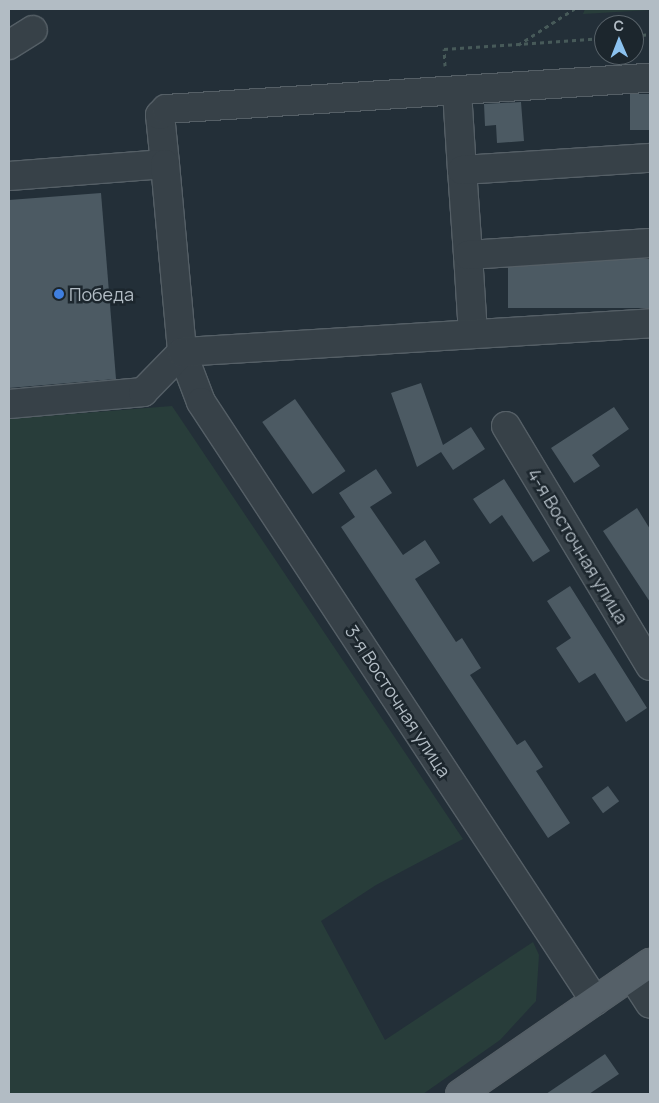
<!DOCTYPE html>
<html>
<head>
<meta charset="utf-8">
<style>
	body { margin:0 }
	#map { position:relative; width:659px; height:1103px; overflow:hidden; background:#232f38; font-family:Manrope,sans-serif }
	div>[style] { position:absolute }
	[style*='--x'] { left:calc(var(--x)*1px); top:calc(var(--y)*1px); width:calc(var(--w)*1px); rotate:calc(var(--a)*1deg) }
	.green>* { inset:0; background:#283d3a }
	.building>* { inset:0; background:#4c5a63; transform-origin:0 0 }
	.path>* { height:3px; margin-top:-1.5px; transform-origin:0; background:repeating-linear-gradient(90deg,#475a59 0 4px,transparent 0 8px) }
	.roads { filter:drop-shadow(1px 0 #555f66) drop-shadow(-1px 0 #555f66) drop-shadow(0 1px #555f66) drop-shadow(0 -1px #555f66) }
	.minor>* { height:28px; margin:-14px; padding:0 14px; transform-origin:14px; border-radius:14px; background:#374148 }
	.major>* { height:28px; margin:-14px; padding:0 14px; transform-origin:14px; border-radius:14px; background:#556068 }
	.dots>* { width:14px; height:14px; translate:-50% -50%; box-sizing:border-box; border:2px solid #1c262d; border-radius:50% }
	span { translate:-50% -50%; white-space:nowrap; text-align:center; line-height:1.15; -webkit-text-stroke:5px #1c262d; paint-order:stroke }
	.poi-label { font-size:18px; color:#b2bcc4 }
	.left { translate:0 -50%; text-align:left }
	.street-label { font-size:18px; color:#b2bcc4 }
	.frame { position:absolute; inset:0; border:10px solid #b2bcc4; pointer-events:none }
	.north { position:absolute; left:594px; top:15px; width:50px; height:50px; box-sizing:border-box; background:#1c262d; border:1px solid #586269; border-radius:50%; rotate:359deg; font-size:14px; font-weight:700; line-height:20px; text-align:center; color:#b2bcc4 }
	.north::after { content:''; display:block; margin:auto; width:18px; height:22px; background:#8cc2ef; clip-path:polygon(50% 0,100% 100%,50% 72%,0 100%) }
</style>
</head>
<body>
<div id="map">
	<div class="green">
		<div style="clip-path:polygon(585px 9px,650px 9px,650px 10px,583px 14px)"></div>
		<div style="clip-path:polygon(172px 406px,463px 839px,376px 885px,321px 921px,385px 1040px,533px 942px,539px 955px,536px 1001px,500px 1040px,423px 1094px,9px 1094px,9px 419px)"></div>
	</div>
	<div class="building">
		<div style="left:650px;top:94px;width:36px;height:20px;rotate:90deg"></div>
		<div style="clip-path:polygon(521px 102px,524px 141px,497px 143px,496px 125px,485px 126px,484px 104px)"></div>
		<div style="clip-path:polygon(101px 193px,116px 379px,9px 388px,9px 200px)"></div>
		<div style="left:650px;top:259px;width:49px;height:142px;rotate:90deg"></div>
		<div style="clip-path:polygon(421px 383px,443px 445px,471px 427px,485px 449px,453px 470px,441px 452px,417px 467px,391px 393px)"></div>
		<div style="left:295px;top:399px;width:88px;height:40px;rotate:55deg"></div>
		<div style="clip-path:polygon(614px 407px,629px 429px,592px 455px,600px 466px,574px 483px,551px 448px)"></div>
		<div style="clip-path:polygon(376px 469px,392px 493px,370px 507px,403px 555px,425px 540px,440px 563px,415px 579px,456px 642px,462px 638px,481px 668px,470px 675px,517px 745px,525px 740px,543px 767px,536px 771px,570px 823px,548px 838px,341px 527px,355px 517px,339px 493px)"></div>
		<div style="clip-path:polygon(504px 479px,550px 551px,533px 562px,502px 515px,490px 524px,473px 499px)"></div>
		<div style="clip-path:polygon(637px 508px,650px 529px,650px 602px,603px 531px)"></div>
		<div style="clip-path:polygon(570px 586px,647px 708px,626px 722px,595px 673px,579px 683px,556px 648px,571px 638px,547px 601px)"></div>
		<div style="left:608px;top:786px;width:19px;height:20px;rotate:54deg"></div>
		<div style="clip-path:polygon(605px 1054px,619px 1074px,589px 1094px,546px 1094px)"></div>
	</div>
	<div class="path">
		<div style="--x:634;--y:36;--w:16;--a:-7"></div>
		<div style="--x:518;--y:45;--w:67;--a:-32.7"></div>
		<div style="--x:445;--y:66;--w:17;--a:-93"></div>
		<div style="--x:444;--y:49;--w:160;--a:-3.9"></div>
	</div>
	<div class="roads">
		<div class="minor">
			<div style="--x:9;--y:45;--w:28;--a:-32"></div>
			<div style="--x:457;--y:91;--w:79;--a:86.4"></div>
			<div style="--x:165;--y:164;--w:49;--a:-95.8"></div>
			<div style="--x:160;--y:115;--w:8;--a:-45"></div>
			<div style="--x:166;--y:109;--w:485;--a:-3.7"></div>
			<div style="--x:9;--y:176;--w:156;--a:-4.4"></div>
			<div style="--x:165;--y:164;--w:189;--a:84.8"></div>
			<div style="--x:182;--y:352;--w:53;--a:69.2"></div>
			<div style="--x:201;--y:402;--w:717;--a:56.66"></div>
			<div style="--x:468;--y:255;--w:85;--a:-94"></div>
			<div style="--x:462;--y:170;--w:188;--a:-3.7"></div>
			<div style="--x:473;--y:334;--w:79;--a:-93.6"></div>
			<div style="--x:468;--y:255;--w:182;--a:-3.8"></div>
			<div style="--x:9;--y:404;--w:135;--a:-5.1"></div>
			<div style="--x:143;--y:392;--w:56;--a:-45.7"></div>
			<div style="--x:182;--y:352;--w:469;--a:-3.5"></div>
			<div style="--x:506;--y:426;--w:280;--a:59"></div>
			<div style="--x:632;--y:976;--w:33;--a:57"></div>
		</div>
		<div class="major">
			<div style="--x:460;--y:1094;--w:231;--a:-34.6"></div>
		</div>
	</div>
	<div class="dots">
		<div style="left:59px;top:294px;background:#3f7fe0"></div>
	</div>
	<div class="poi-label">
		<span class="left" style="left:69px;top:294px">Победа</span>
	</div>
	<div class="street-label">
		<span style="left:578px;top:546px;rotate:59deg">4-я Восточная улица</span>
		<span style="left:398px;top:701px;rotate:57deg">3-я Восточная улица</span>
	</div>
	<div class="frame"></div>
	<div class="north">С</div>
</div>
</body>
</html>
